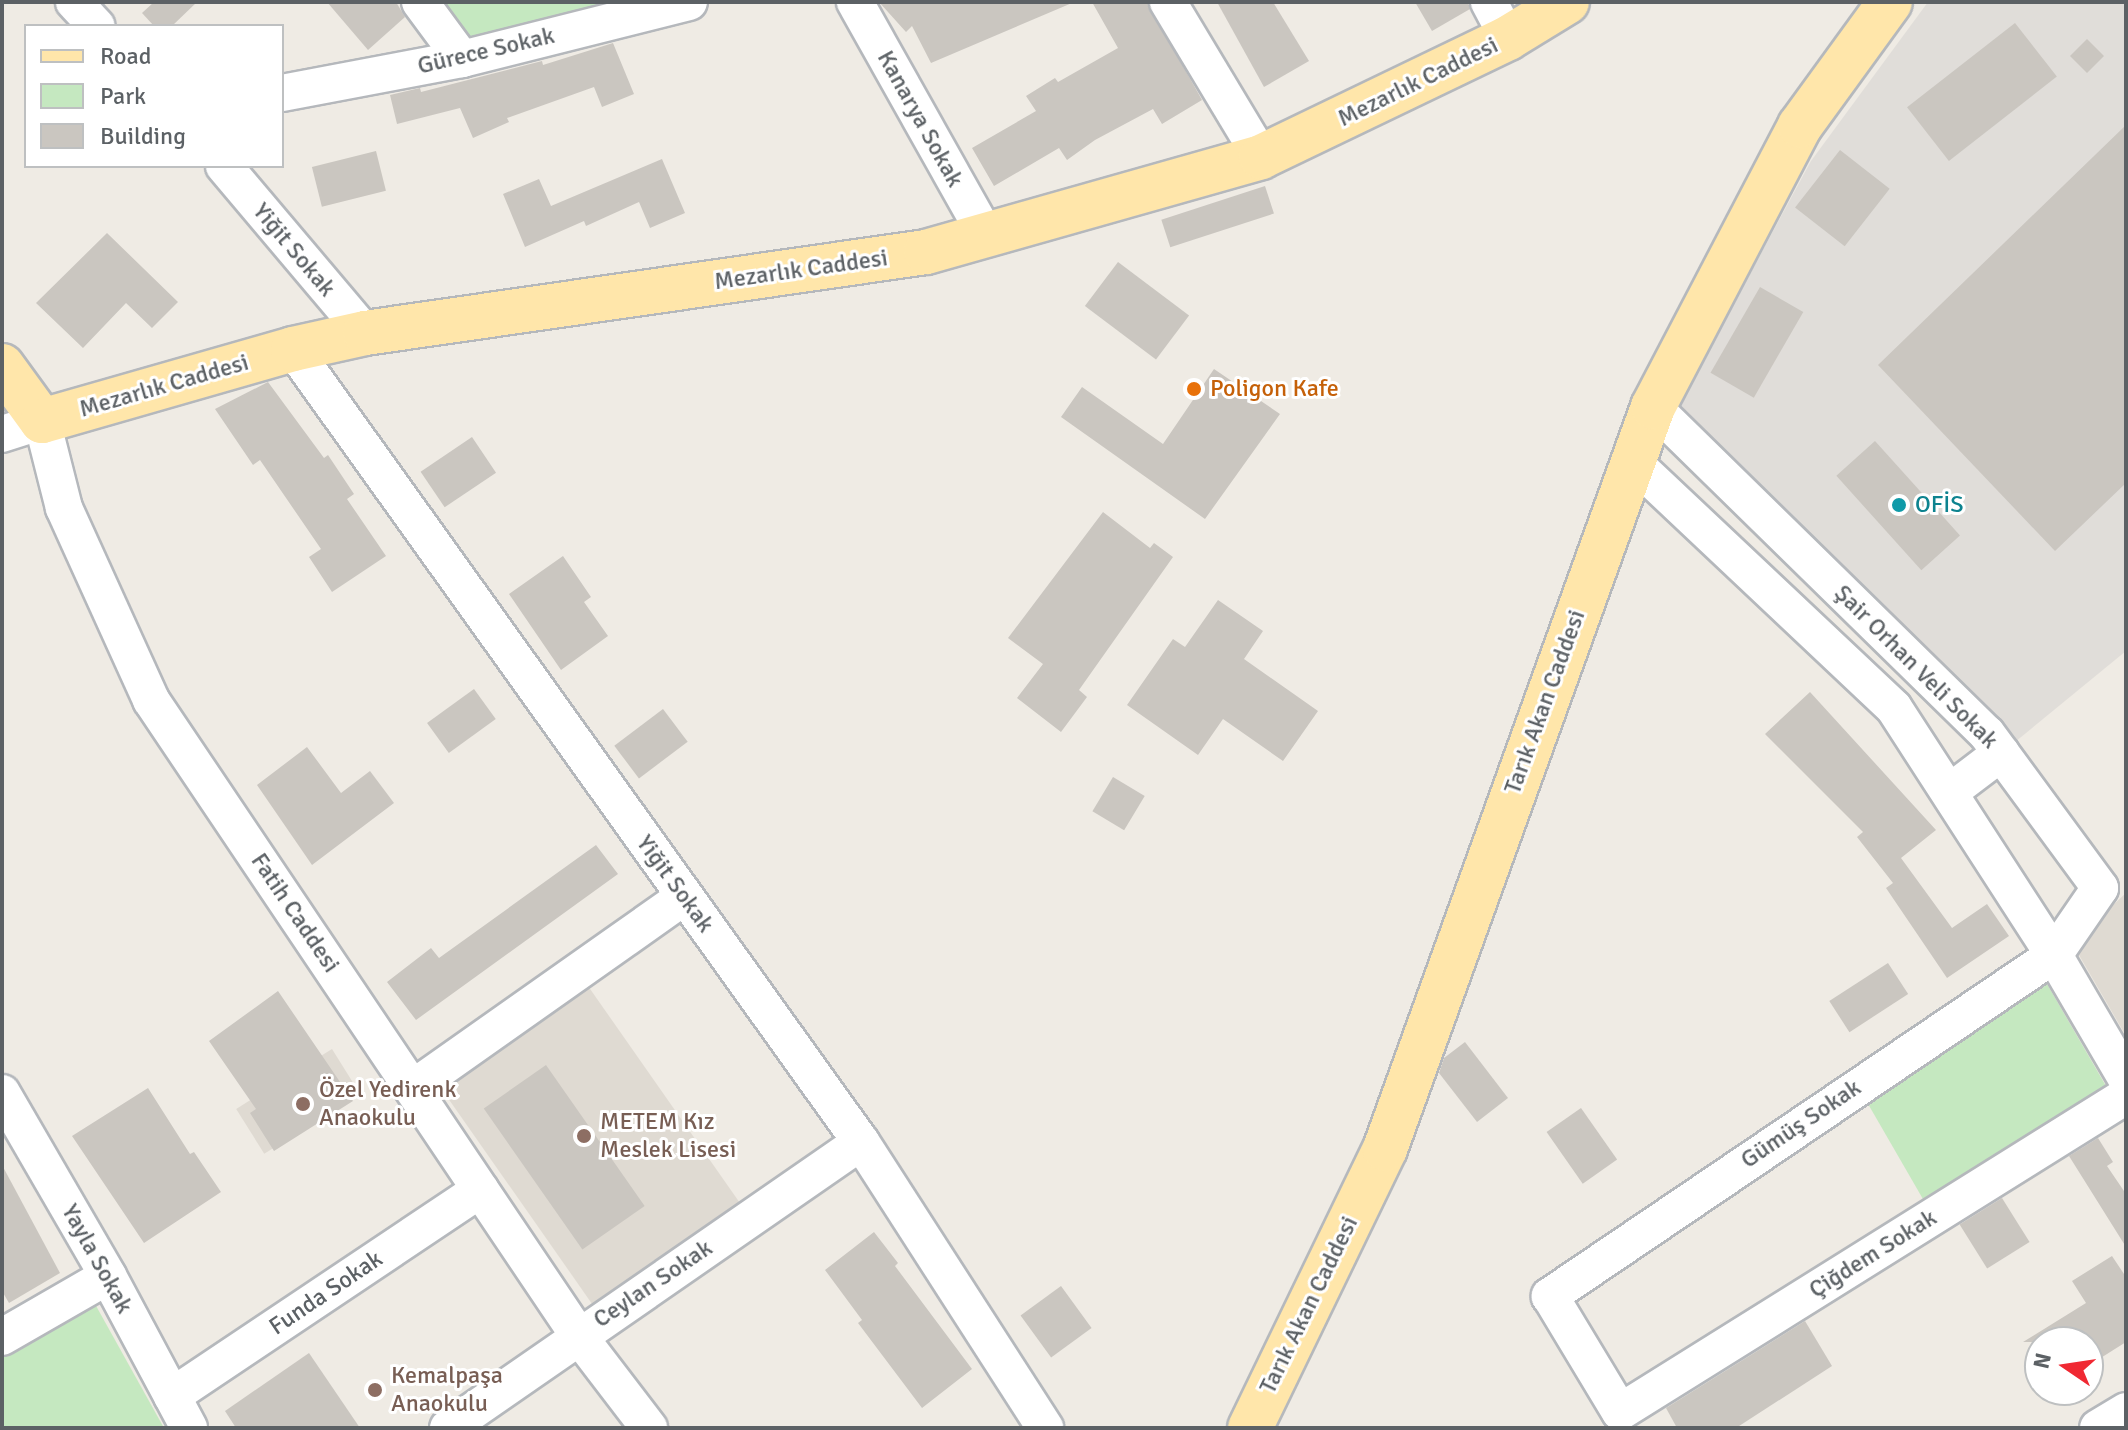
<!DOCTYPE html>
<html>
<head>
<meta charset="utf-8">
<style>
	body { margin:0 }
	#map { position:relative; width:2128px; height:1430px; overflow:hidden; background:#efebe4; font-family:Signika,sans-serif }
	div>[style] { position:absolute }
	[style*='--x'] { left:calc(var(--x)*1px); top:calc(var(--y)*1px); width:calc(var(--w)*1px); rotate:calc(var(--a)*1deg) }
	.industrial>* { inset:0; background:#e0ddd9 }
	.education>* { inset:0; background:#dfdad2; transform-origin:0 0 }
	.green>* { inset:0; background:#c5e8c0; transform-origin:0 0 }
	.building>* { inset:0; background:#cac6c0; transform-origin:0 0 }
	.roads { filter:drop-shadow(2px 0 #b5b8bc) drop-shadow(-2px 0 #b5b8bc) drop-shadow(0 2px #b5b8bc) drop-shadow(0 -2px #b5b8bc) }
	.minor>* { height:36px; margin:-18px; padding:0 18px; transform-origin:18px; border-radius:18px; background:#fff }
	.major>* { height:44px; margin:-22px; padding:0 22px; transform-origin:22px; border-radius:22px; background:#ffe6aa }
	.dots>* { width:22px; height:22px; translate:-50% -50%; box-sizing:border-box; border:4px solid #fff; border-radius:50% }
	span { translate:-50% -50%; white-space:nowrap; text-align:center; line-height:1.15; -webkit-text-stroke:6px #fff; paint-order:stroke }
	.street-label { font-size:24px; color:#5c6165 }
	.food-label { font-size:24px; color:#c56008 }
	.left { translate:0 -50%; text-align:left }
	.culture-label { font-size:24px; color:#0d838f }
	.education-label { font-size:24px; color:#785e54 }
	.frame { position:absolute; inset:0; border:4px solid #5c6165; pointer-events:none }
	.legend { position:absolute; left:24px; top:24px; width:260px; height:144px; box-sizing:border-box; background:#fff; border:2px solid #bec0c1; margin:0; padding:10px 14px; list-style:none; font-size:24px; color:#5c6165 }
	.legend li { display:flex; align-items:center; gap:16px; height:40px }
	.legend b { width:40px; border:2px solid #bec0c1 }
	.north { position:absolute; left:2024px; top:1326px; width:80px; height:80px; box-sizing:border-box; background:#fff; border:2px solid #bec0c1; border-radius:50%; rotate:283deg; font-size:22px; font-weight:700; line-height:32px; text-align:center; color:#5c6165 }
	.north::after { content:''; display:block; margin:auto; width:28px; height:36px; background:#f02933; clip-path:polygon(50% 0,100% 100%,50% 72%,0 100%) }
</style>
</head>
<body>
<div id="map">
	<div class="industrial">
		<div style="clip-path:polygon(1928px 2px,2126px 2px,2126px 651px,2015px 742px,1678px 407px,1811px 161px)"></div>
	</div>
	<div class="education">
		<div style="clip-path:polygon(2126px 893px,2126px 1036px,2072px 943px)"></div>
		<div style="left:574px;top:966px;width:289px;height:179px;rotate:55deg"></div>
		<div style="left:332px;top:1049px;width:53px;height:113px;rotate:58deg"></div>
	</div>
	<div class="green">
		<div style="clip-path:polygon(440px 2px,640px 2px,479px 40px,469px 37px)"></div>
		<div style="left:2043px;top:977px;width:134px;height:215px;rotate:60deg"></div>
		<div style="clip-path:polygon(95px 1304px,164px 1428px,2px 1428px,2px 1356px)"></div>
	</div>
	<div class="building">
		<div style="clip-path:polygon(154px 2px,197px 2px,172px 26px,154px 26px,142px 13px)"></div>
		<div style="clip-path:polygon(327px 2px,396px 2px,405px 17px,368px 50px)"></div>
		<div style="clip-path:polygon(879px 2px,1072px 2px,1072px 3px,931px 63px,912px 26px,906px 32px)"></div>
		<div style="clip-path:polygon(1092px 2px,1147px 2px,1202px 100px,1162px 124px,1153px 109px,1095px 140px,1067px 160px,1059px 148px,994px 186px,972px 148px,1036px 111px,1026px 96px,1055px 78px,1058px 82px,1118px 48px)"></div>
		<div style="clip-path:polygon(1217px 2px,1273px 2px,1309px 61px,1264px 87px)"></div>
		<div style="clip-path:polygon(1415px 2px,1468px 2px,1470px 9px,1432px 31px)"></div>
		<div style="left:2015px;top:23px;width:68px;height:137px;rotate:52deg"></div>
		<div style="left:2087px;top:39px;width:24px;height:24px;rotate:45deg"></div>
		<div style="clip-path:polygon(613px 43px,634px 94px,602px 107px,594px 87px,507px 118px,509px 122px,473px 138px,460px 108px,397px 124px,390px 95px,420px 88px,421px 92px,542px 61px,543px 65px)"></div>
		<div style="clip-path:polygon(2126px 125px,2126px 483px,2055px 551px,1878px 365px)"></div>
		<div style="left:1840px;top:150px;width:63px;height:73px;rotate:38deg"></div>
		<div style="left:376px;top:151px;width:41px;height:66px;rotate:76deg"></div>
		<div style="clip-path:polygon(662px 159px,685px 213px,650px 228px,639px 202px,586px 226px,584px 221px,525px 247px,503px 194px,539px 179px,551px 206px)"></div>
		<div style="left:1265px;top:186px;width:29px;height:109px;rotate:72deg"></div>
		<div style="clip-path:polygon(107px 233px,178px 302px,152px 328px,126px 303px,83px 348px,36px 303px)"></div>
		<div style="left:1118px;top:262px;width:89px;height:55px;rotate:37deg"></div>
		<div style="left:1760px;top:287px;width:50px;height:99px;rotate:30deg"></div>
		<div style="clip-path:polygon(1214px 369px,1280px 414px,1205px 519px,1061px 417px,1082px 387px,1163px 444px)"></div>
		<div style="clip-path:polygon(268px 382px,324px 458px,328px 455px,354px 494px,347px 499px,386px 556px,332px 592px,309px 557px,321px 549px,260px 460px,253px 465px,215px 409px)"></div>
		<div style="left:472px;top:437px;width:43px;height:62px;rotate:56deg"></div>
		<div style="left:1875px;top:441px;width:127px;height:52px;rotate:48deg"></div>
		<div style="clip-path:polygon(1103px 512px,1150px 548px,1154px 543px,1173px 557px,1079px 690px,1087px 697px,1061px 732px,1017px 698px,1043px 664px,1008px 638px)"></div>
		<div style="clip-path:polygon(563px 556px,591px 597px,584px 602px,608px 636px,561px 670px,509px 594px)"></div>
		<div style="clip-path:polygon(1218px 600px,1263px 631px,1244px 659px,1318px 711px,1283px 761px,1223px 719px,1198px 755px,1127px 705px,1173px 639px,1185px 647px)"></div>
		<div style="left:474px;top:689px;width:37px;height:58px;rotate:54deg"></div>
		<div style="clip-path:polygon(1810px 692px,1936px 830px,1901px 858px,1952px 928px,1987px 904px,2009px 936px,1947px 978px,1886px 888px,1893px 883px,1857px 837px,1863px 832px,1765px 734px)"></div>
		<div style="left:663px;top:709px;width:41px;height:61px;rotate:53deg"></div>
		<div style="clip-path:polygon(307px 747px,341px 793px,370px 771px,394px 803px,312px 865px,257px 785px)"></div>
		<div style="left:1113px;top:777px;width:37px;height:40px;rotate:31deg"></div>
		<div style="clip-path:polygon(596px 845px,618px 874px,416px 1020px,387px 982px,431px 948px,439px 958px)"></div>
		<div style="left:1888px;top:963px;width:37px;height:70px;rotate:57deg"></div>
		<div style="clip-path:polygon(278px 991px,353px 1101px,274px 1151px,250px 1113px,256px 1109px,209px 1041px)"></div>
		<div style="clip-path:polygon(1465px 1042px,1508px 1098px,1477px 1122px,1439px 1073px,1444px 1058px)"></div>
		<div style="left:546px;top:1065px;width:172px;height:76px;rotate:55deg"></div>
		<div style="clip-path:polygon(148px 1088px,190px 1154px,194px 1152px,221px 1192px,144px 1243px,72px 1136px)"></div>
		<div style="left:1581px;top:1108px;width:63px;height:42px;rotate:55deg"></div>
		<div style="clip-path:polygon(2098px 1138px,2113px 1162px,2107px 1166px,2126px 1194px,2126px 1247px,2069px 1156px)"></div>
		<div style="clip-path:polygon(2px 1165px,60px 1273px,9px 1303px,2px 1291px)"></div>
		<div style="left:2002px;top:1198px;width:52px;height:50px;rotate:58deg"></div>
		<div style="clip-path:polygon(874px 1232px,898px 1263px,895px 1266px,972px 1369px,922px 1408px,858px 1323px,862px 1320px,825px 1270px)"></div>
		<div style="clip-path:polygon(2112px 1256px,2126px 1277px,2126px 1342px,2088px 1366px,2088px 1342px,2023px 1342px,2086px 1303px,2072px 1281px)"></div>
		<div style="left:1061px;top:1286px;width:52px;height:50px;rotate:54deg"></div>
		<div style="clip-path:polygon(1805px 1321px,1832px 1366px,1736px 1428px,1677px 1428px,1666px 1408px)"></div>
		<div style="clip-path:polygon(309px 1353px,360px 1428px,236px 1428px,225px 1411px)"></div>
	</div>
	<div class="roads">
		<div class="minor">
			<div style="--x:74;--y:2;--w:33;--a:47"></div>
			<div style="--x:420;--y:2;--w:71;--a:53.6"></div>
			<div style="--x:855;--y:2;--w:267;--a:60.7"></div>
			<div style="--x:1168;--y:2;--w:181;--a:59"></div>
			<div style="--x:1489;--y:2;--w:41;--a:62.2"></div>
			<div style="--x:282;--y:93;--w:183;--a:-10.7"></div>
			<div style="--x:462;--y:59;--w:234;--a:-14.1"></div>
			<div style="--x:224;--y:166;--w:219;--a:49.8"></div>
			<div style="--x:293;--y:349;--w:975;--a:54.39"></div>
			<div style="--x:861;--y:1142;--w:340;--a:57.2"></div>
			<div style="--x:1653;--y:407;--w:467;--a:44.4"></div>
			<div style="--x:1987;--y:734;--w:191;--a:53.7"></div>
			<div style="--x:2100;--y:888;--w:81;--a:124.5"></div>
			<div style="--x:2054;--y:955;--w:609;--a:145.92"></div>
			<div style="--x:1550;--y:1296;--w:135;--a:58.9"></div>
			<div style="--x:1620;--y:1412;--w:597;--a:-31.99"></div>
			<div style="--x:2;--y:434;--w:42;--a:-18"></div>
			<div style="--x:42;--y:421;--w:90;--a:75.8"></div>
			<div style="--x:64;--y:508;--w:211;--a:65.6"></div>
			<div style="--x:151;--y:700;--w:765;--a:56.08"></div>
			<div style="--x:578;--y:1335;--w:117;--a:52.6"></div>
			<div style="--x:1631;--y:460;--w:361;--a:43.3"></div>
			<div style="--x:1894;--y:708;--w:294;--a:57.1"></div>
			<div style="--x:2054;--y:955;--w:143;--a:59.7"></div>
			<div style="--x:1951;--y:791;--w:63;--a:-37.2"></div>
			<div style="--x:413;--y:1088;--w:332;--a:-35.2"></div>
			<div style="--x:2;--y:1093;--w:211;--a:59.9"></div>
			<div style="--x:108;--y:1276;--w:172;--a:61.9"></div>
			<div style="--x:2;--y:1337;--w:122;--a:-29.9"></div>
			<div style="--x:172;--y:1396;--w:371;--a:-33.8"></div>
			<div style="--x:448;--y:1428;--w:502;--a:-34.7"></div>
			<div style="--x:2098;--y:1428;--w:33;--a:-31"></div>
		</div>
		<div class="major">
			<div style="--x:2;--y:366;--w:68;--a:54"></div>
			<div style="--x:42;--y:421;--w:261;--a:-16"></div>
			<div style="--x:293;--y:349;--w:74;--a:-12.5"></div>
			<div style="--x:365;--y:333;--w:567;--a:-8.22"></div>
			<div style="--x:926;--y:252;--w:348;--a:-15.8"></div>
			<div style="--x:1261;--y:157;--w:274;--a:-25.7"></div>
			<div style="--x:1508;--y:38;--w:69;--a:-31.4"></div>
			<div style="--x:1250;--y:1428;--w:310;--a:-64.2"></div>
			<div style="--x:1385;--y:1149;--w:789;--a:-70.14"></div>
			<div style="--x:1653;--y:407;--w:317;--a:-62.4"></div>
			<div style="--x:1800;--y:126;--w:153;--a:-54"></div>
		</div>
	</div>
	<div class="dots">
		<div style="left:1194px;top:389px;background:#e8710a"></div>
		<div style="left:1899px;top:505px;background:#0f9aa8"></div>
		<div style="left:303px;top:1104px;background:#8d6e63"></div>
		<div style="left:584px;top:1136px;background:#8d6e63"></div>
		<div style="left:375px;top:1390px;background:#8d6e63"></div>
	</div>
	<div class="street-label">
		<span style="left:486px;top:51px;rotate:-13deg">Gürece Sokak</span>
		<span style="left:1418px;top:82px;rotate:-26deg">Mezarlık Caddesi</span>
		<span style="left:920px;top:119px;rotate:61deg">Kanarya Sokak</span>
		<span style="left:294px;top:250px;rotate:50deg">Yiğit Sokak</span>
		<span style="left:801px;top:270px;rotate:-8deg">Mezarlık Caddesi</span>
		<span style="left:164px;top:386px;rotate:-16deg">Mezarlık Caddesi</span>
		<span style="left:1916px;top:667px;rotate:45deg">Şair Orhan Veli Sokak</span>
		<span style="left:1545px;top:702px;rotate:-70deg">Tarık Akan Caddesi</span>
		<span style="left:675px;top:884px;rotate:54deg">Yiğit Sokak</span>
		<span style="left:295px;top:913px;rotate:56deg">Fatih Caddesi</span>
		<span style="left:1801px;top:1124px;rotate:-34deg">Gümüş Sokak</span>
		<span style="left:1873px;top:1254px;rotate:-32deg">Çiğdem Sokak</span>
		<span style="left:97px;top:1259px;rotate:61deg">Yayla Sokak</span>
		<span style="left:653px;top:1284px;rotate:-34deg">Ceylan Sokak</span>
		<span style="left:326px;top:1293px;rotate:-34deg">Funda Sokak</span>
		<span style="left:1309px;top:1305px;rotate:-64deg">Tarık Akan Caddesi</span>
	</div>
	<div class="food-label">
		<span class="left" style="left:1210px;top:389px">Poligon Kafe</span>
	</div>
	<div class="culture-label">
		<span class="left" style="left:1915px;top:505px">OFİS</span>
	</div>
	<div class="education-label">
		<span class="left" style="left:319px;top:1104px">Özel Yedirenk<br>Anaokulu</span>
		<span class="left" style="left:600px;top:1136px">METEM Kız<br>Meslek Lisesi</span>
		<span class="left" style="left:391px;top:1390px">Kemalpaşa<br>Anaokulu</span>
	</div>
	<div class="frame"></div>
	<ul class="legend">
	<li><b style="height:10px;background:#ffe6aa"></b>Road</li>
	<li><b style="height:22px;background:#c5e8c0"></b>Park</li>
	<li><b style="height:22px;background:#cac6c0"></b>Building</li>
	</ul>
	<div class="north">N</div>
</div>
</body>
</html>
